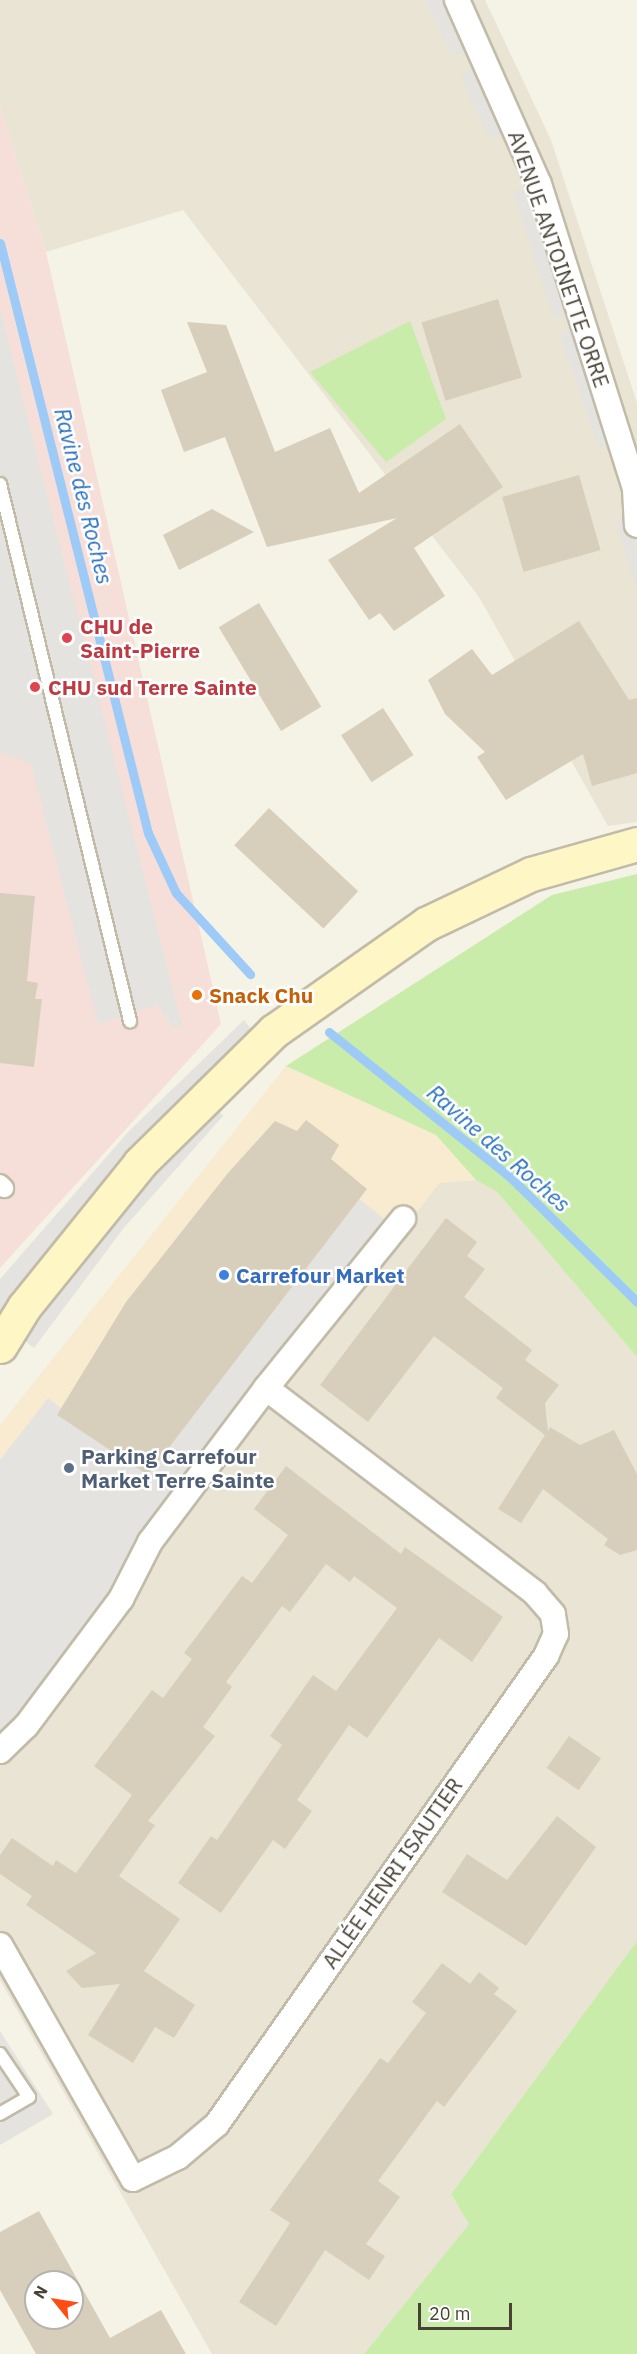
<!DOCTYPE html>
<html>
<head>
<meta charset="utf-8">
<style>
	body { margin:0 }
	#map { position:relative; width:637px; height:2354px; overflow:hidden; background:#f5f2e6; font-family:"IBM Plex Sans",sans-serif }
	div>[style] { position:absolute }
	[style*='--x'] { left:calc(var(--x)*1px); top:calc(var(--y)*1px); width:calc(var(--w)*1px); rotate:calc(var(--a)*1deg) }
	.residential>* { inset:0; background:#e9e4d4 }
	.commercial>* { inset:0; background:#f8ebd0 }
	.medical>* { inset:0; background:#f6dfd9 }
	.green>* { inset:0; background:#c9ecab }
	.parking>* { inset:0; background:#e5e3df; transform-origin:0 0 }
	.stream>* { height:9px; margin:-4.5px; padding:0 4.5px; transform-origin:4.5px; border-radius:4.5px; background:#9dcaf7 }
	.building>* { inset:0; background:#d7cfbb; transform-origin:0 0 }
	.roads { filter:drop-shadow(2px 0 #c1bba8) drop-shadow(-2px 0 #c1bba8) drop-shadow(0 2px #c1bba8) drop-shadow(0 -2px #c1bba8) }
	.service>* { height:12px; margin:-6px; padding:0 6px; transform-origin:6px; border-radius:6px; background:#fff }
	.pedestrian>* { height:18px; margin:-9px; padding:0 9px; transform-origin:9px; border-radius:9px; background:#fff }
	.minor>* { height:24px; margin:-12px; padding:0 12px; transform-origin:12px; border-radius:12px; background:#fff }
	.secondary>* { height:33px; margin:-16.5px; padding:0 16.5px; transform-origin:16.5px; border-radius:16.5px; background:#fff6c6 }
	.dots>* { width:16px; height:16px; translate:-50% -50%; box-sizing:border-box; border:3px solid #fff; border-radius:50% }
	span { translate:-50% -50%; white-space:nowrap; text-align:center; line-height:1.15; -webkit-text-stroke:5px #fff; paint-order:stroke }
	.street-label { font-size:21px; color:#484235 }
	.health-label { font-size:21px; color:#be3a42; font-weight:700 }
	.left { translate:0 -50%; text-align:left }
	.food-label { font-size:21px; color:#c56008; font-weight:700 }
	.shop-label { font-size:21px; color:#366cbe; font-weight:700 }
	.service-label { font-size:21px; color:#4e5e75; font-weight:700 }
	.water-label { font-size:22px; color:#246fbe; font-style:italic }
	.north { position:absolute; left:24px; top:2270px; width:60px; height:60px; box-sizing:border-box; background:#fff; border:2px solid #b6b3ae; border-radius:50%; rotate:300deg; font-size:16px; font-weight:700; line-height:24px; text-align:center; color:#484235 }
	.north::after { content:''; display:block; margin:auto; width:21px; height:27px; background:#ff4c13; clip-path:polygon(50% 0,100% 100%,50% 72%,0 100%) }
	.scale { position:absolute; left:418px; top:2303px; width:94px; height:27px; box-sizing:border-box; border:3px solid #484235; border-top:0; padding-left:8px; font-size:18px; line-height:21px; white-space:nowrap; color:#484235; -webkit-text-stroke:4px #fff; paint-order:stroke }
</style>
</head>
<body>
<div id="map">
	<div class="residential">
		<div style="clip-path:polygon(0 0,485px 0,551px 140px,637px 403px,637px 822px,608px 826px,479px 597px,183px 210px,46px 252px,0 106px)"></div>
		<div style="clip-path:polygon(476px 1180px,497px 1192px,637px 1357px,637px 1941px,451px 2194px,469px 2224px,364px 2354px,212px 2354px,0 1980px,0 1752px,439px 1183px)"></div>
	</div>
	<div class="commercial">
		<div style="clip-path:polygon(286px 1066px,436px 1135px,476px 1180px,439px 1183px,0 1752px,0 1425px)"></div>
	</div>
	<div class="medical">
		<div style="clip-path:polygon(0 106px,46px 252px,221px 1024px,0 1268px)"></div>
	</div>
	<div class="green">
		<div style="clip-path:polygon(410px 321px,446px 419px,386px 462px,310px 372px)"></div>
		<div style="clip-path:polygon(637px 874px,637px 1357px,497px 1192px,476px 1180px,436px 1135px,286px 1066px,552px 895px)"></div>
		<div style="clip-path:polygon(637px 1941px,637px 2354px,364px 2354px,469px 2224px,451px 2194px)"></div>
	</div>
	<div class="parking">
		<div style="clip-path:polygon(425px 0,457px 0,480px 49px,452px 55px)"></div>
		<div style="clip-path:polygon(484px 58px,519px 133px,488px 137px,461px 76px)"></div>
		<div style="left:539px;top:184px;width:132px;height:27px;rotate:72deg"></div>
		<div style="clip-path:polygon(0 309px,182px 1026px,173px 1027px,157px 1005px,98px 1024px,31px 764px,0 752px)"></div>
		<div style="clip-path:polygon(580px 317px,623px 452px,598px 446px,560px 335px)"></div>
		<div style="clip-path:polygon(633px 513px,637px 524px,637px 589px,615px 520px)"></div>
		<div style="clip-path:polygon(244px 1020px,261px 1043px,206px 1095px,223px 1116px,123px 1229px,34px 1348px,10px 1330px,0 1330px,0 1279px,129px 1131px)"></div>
		<div style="clip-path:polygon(359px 1199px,395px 1227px,0 1735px,0 1460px,48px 1398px,148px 1475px)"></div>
		<div style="clip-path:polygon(0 2031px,53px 2114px,0 2145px)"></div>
	</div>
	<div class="stream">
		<div style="--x:0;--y:243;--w:608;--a:75.92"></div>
		<div style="--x:148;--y:833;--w:66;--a:65"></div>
		<div style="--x:176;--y:893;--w:110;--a:47.6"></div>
		<div style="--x:329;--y:1032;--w:232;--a:38.7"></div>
		<div style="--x:510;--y:1177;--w:178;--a:44.5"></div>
	</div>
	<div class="building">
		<div style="left:498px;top:299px;width:82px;height:80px;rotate:73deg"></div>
		<div style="clip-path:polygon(187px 322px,226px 325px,275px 452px,330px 428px,359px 493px,460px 424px,503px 487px,414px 548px,445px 596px,394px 631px,380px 613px,369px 620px,328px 560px,397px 518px,267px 547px,225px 437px,184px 452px,161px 390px,207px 372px)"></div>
		<div style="left:579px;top:475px;width:78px;height:80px;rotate:74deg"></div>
		<div style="clip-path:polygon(212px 509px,254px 532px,179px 570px,163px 535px)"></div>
		<div style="left:259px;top:603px;width:121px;height:47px;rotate:59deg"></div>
		<div style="clip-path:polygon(579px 621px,629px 700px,637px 698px,637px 773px,592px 786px,583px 754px,506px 800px,477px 757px,485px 752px,445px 714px,428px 680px,472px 649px,492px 675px)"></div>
		<div style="left:383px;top:708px;width:56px;height:50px;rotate:57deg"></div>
		<div style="left:269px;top:808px;width:122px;height:51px;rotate:43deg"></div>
		<div style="clip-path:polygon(0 893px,35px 896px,27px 981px,38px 983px,35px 999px,42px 999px,34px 1067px,0 1063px)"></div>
		<div style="clip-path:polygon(306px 1120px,339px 1145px,331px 1159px,367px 1189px,148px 1475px,57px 1415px,126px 1302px,228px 1173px,275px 1121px,297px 1131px)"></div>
		<div style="clip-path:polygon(446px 1218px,477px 1242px,467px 1256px,485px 1269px,464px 1297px,532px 1350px,525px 1360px,559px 1385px,545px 1403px,548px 1431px,550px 1427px,580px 1445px,614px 1430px,637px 1474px,637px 1550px,620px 1555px,604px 1545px,608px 1539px,543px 1489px,521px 1523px,498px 1509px,545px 1435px,496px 1398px,503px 1388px,434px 1336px,368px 1422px,320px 1385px)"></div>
		<div style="clip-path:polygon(286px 1466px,401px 1554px,405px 1547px,503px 1617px,472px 1662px,439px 1638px,367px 1738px,349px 1725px,297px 1800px,312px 1811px,285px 1849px,273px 1840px,221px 1913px,178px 1883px,211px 1836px,217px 1840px,282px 1745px,270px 1736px,313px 1675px,336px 1691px,397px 1608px,354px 1576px,350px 1582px,326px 1564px,290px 1612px,282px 1606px,226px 1682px,232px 1687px,203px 1727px,215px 1736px,148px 1821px,155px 1825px,119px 1876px,180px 1919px,144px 1971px,195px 2005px,174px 2038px,155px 2027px,133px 2063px,88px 2035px,120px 1984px,82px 1988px,66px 1971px,96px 1953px,26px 1905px,32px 1896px,0 1874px,0 1855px,12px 1838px,53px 1866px,56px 1860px,76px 1873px,117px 1816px,132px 1795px,94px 1766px,152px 1690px,163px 1698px,192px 1659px,184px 1653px,242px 1576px,252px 1583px,288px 1535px,254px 1509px)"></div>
		<div style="left:569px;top:1736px;width:39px;height:39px;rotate:35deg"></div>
		<div style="clip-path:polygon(557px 1816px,596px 1847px,526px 1946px,442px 1892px,467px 1854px,507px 1880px)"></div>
		<div style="clip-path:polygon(442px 1963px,470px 1984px,479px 1972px,499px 1988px,494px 1994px,517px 2011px,444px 2107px,437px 2101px,378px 2181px,400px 2197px,366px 2244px,385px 2256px,369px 2280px,325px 2250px,276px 2326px,239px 2302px,290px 2223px,270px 2210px,380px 2058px,388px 2063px,426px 2013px,412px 2002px)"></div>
		<div style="clip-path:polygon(evenodd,39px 2211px,110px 2338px,161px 2310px,186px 2354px,36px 2354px,0 2290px,0 2232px,39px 2211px,36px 2282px,72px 2282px,72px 2318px,36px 2318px,36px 2282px)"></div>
	</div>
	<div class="roads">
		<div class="service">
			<div style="--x:0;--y:484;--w:553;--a:76.39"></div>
			<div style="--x:0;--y:2054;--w:52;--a:56"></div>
			<div style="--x:29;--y:2097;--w:34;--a:150"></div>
		</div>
		<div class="pedestrian">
			<div style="--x:0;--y:1184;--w:6;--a:45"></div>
		</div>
		<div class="minor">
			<div style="--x:457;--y:0;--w:201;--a:66"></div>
			<div style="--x:539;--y:184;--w:320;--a:72.5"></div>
			<div style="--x:635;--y:489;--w:36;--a:87"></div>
			<div style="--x:0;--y:1751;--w:36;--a:-44"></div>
			<div style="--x:26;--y:1726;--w:159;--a:-53.2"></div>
			<div style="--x:121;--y:1599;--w:64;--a:-63"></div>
			<div style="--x:150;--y:1542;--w:193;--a:-53"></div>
			<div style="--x:266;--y:1388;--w:218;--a:-51"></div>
			<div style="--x:0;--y:1945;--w:269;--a:60.4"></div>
			<div style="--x:133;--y:2179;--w:50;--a:-26.1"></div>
			<div style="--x:178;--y:2157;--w:51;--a:-40.2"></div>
			<div style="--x:217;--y:2124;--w:572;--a:-54.89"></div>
			<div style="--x:546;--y:1656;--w:24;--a:-66"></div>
			<div style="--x:556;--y:1634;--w:20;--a:-99"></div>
			<div style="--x:553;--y:1614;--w:28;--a:-131"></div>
			<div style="--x:535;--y:1593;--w:338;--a:-142.7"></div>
		</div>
		<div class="secondary">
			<div style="--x:0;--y:1346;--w:46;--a:-58.4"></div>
			<div style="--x:24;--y:1307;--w:185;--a:-51.1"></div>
			<div style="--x:140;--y:1163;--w:188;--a:-44.6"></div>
			<div style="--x:274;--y:1031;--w:186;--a:-35.1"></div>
			<div style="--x:426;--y:924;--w:116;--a:-25.5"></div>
			<div style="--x:531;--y:874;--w:110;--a:-15.8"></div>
		</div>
	</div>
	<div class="dots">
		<div style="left:67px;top:638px;background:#e0444e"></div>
		<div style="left:35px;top:687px;background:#e0444e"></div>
		<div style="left:197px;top:995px;background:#e8710a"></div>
		<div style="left:224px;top:1275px;background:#3f7fe0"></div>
		<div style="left:69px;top:1468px;background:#5c6f8a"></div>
	</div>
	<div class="street-label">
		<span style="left:559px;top:259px;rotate:71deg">AVENUE ANTOINETTE ORRE</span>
		<span style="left:392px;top:1873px;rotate:-55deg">ALLÉE HENRI ISAUTIER</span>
	</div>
	<div class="health-label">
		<span class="left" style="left:80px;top:638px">CHU de<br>Saint-Pierre</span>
		<span class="left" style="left:48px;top:687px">CHU sud Terre Sainte</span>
	</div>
	<div class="food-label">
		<span class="left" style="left:209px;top:995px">Snack Chu</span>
	</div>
	<div class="shop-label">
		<span class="left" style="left:236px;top:1275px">Carrefour Market</span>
	</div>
	<div class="service-label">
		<span class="left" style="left:81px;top:1468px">Parking Carrefour<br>Market Terre Sainte</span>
	</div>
	<div class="water-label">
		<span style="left:84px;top:496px;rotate:76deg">Ravine des Roches</span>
		<span style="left:499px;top:1148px;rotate:41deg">Ravine des Roches</span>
	</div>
	<div class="north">N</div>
	<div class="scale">20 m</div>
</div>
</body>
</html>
